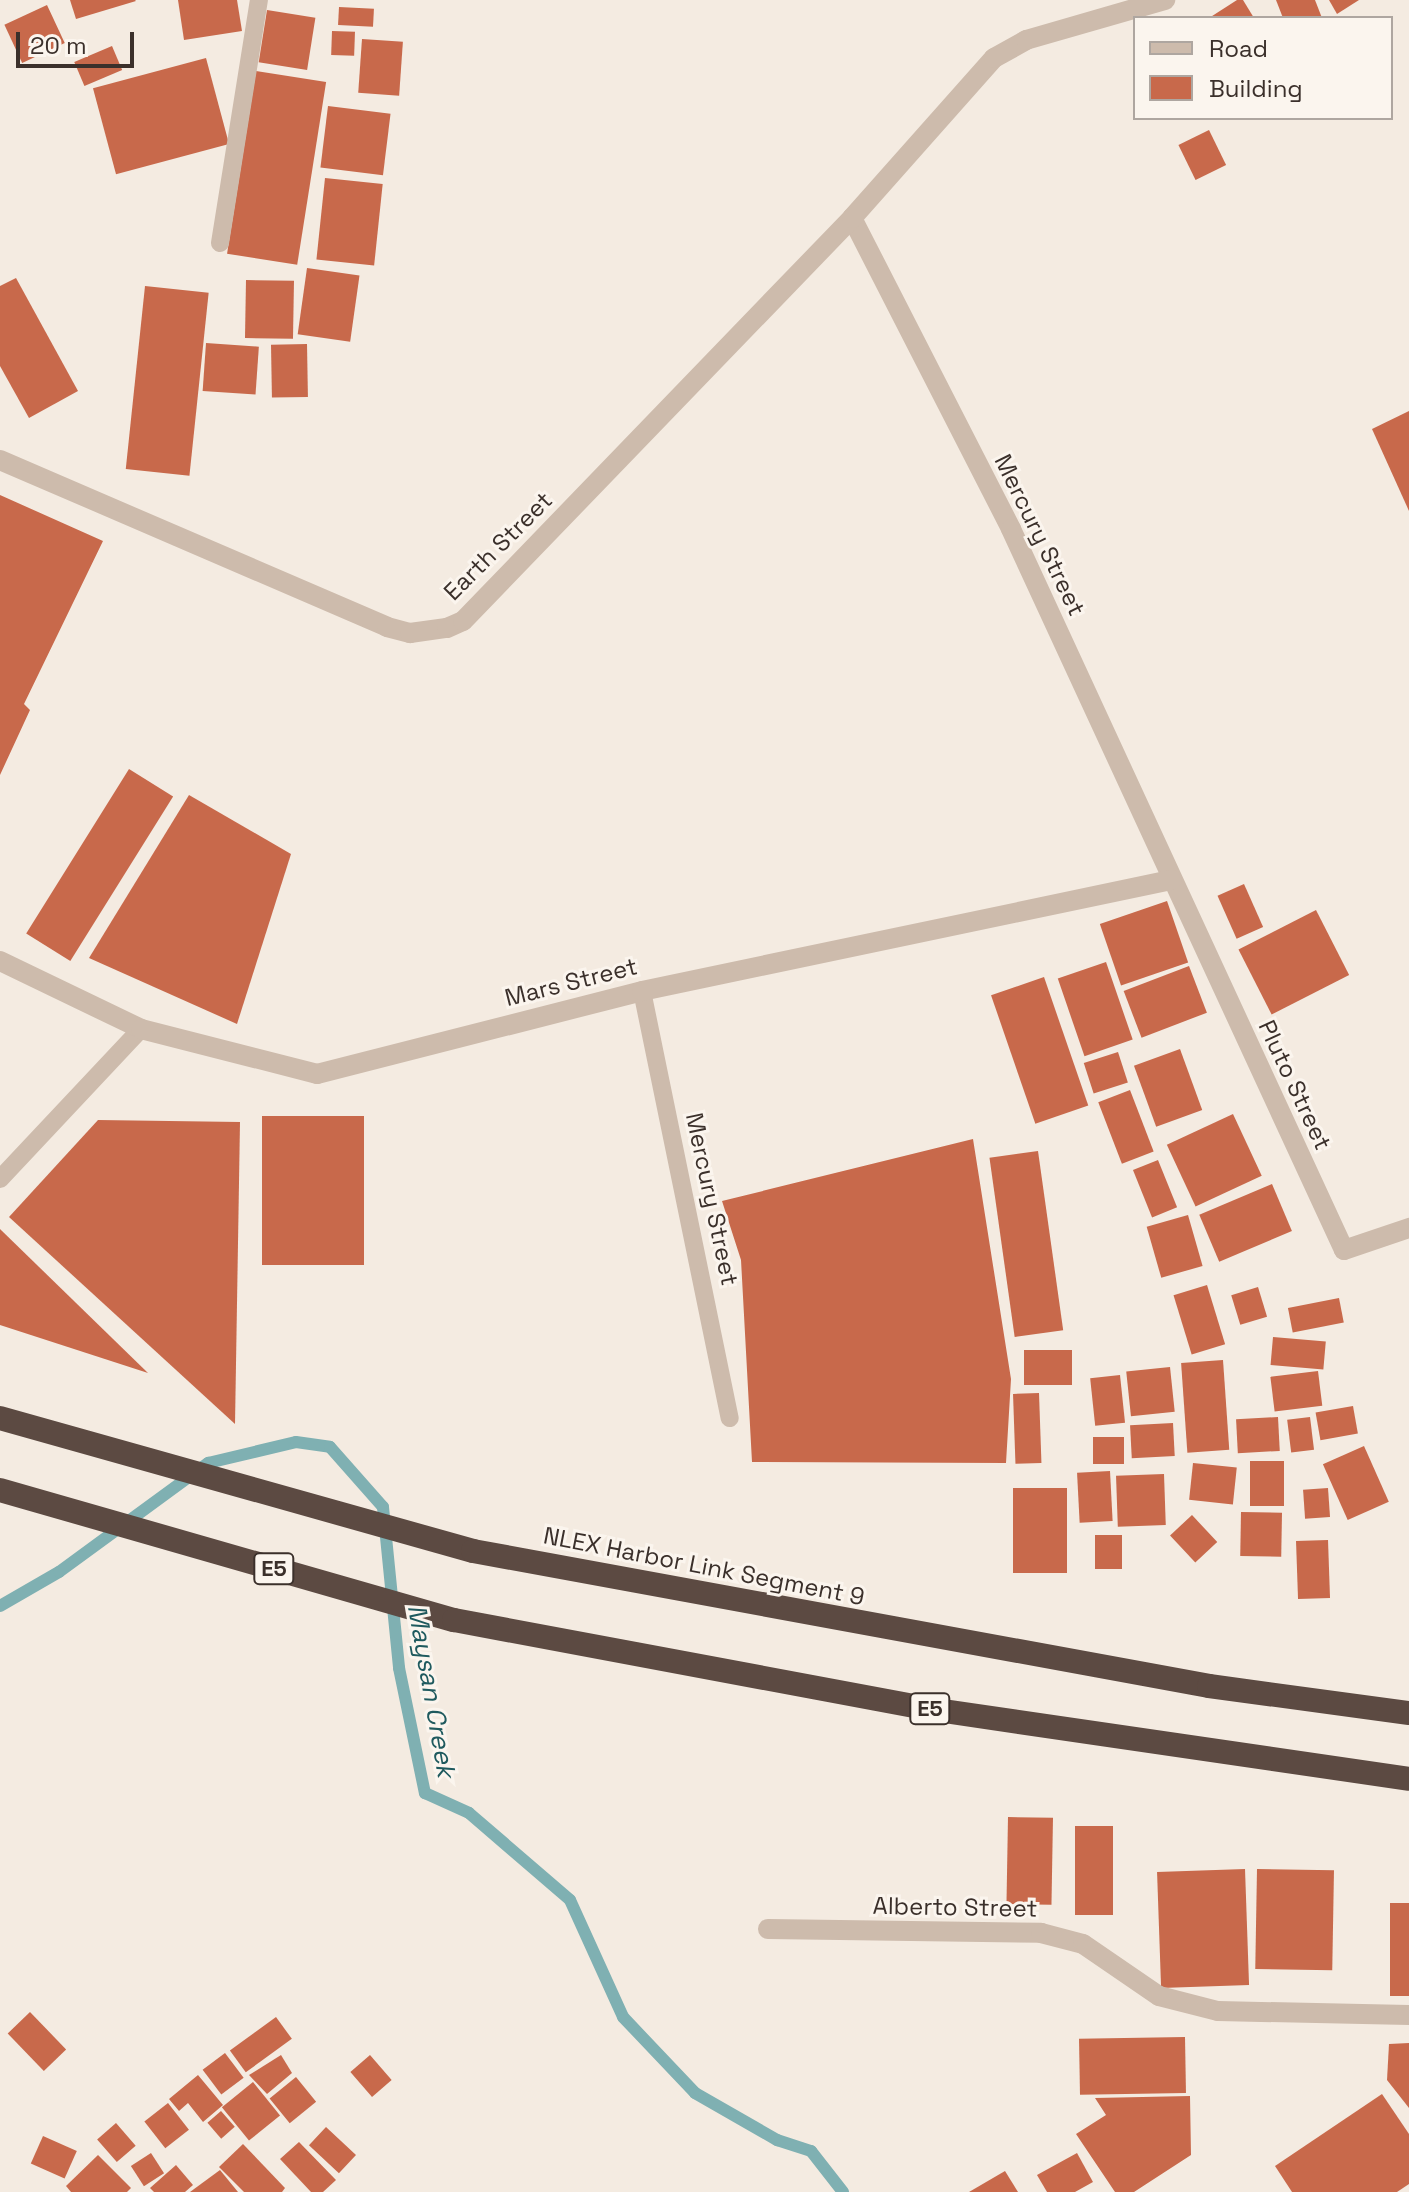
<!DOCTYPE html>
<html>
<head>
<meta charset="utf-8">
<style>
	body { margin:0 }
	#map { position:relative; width:1409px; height:2192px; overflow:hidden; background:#f4ebe1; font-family:"Space Grotesk",sans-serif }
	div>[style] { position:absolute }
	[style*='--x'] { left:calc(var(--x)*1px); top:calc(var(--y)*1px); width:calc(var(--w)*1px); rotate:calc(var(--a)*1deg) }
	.stream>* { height:12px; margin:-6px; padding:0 6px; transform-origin:6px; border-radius:6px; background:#7fb0b2 }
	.building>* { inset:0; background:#c8694b; transform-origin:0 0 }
	.lane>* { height:18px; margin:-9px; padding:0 9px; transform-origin:9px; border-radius:9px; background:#cdbbac }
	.street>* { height:20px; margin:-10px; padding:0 10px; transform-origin:10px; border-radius:10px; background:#cdbbac }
	.highway>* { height:24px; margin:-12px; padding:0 12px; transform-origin:12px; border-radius:12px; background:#5c4a42 }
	span { translate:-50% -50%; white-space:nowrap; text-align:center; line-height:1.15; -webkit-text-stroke:6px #fbf5ee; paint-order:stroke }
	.shield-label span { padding:2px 6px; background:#fbf5ee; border:2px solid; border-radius:6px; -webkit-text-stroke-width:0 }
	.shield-label { font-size:22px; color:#3b302b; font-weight:700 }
	.street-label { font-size:24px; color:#3b302b }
	.water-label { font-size:26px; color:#1f5a5e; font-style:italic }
	.legend { position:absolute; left:1133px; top:16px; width:260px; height:104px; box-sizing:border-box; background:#fbf5ee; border:2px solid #aea6a0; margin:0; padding:10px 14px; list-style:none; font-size:24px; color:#3b302b }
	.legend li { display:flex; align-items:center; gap:16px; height:40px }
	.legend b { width:40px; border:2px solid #aea6a0 }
	.scale { position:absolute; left:16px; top:32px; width:118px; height:36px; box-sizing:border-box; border:4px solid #3b302b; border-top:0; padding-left:10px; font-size:24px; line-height:28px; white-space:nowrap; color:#3b302b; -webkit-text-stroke:6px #fbf5ee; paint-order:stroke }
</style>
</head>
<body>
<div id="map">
	<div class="stream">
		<div style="--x:0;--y:1606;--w:68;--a:-30"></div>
		<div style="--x:59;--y:1572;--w:185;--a:-36.2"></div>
		<div style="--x:208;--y:1463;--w:90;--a:-13.4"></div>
		<div style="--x:296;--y:1442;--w:34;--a:8"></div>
		<div style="--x:330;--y:1447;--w:80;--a:48.5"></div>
		<div style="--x:383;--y:1507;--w:162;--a:84.3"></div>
		<div style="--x:399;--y:1668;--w:128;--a:78.3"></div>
		<div style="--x:425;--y:1793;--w:48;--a:24.4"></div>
		<div style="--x:469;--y:1813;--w:133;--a:40.7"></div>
		<div style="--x:570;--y:1900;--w:128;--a:65.6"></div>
		<div style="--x:623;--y:2017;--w:105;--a:46.5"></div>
		<div style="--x:695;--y:2093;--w:95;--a:29.8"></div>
		<div style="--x:777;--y:2140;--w:36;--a:18"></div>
		<div style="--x:811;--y:2151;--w:52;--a:52"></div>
	</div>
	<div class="building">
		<div style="clip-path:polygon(70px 0,135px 0,136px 1px,76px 19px)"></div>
		<div style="clip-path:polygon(178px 0,237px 0,242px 31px,184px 40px)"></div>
		<div style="clip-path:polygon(1237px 0,1243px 0,1254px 18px,1209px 18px)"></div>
		<div style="clip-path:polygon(1276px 0,1315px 0,1322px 18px,1283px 18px)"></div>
		<div style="clip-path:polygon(1329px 0,1359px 0,1337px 14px)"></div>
		<div style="left:47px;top:5px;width:42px;height:47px;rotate:65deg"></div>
		<div style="left:339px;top:7px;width:35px;height:18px;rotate:3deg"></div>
		<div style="left:267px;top:10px;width:49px;height:53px;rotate:9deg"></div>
		<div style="left:332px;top:31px;width:23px;height:24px;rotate:2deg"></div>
		<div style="left:362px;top:39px;width:41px;height:54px;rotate:4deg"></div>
		<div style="left:112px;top:46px;width:26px;height:41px;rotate:67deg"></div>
		<div style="left:206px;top:58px;width:89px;height:117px;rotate:75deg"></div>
		<div style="left:256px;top:71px;width:71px;height:185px;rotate:9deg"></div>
		<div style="left:328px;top:106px;width:63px;height:62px;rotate:7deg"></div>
		<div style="left:1209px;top:130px;width:39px;height:34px;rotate:64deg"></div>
		<div style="left:325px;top:178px;width:58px;height:82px;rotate:6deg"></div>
		<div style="left:307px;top:268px;width:53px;height:67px;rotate:8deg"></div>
		<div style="clip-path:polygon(16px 278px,78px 391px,29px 418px,0 366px,0 286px)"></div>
		<div style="left:246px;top:280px;width:48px;height:58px;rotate:1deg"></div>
		<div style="left:145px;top:286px;width:64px;height:184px;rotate:6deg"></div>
		<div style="left:206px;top:343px;width:53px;height:48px;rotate:4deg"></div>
		<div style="left:307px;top:344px;width:53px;height:36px;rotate:89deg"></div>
		<div style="clip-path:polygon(1409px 411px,1409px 511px,1372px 429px)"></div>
		<div style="clip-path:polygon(0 495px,103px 541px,24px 704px,30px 710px,0 775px)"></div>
		<div style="left:129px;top:769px;width:52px;height:194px;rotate:32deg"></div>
		<div style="clip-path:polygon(189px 795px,291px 854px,237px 1024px,89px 958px)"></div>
		<div style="left:1244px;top:884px;width:47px;height:29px;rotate:66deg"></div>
		<div style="left:1167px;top:901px;width:65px;height:71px;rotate:71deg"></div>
		<div style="left:1316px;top:910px;width:73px;height:87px;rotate:63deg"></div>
		<div style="left:1106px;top:962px;width:82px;height:51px;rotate:71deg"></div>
		<div style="left:1189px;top:966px;width:50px;height:70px;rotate:69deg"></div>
		<div style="left:1044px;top:977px;width:136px;height:56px;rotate:71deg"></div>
		<div style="left:1180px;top:1049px;width:65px;height:49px;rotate:70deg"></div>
		<div style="left:1118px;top:1052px;width:32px;height:36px;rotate:72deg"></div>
		<div style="left:1130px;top:1090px;width:66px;height:34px;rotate:69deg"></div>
		<div style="left:1233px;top:1114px;width:68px;height:73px;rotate:65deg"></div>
		<div style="left:262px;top:1116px;width:102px;height:149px"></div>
		<div style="clip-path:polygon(98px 1120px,240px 1122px,235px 1424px,9px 1217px)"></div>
		<div style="clip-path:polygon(973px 1139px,1011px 1379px,1006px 1463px,752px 1462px,741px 1260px,722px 1201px)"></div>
		<div style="left:1038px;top:1151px;width:181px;height:49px;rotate:82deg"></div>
		<div style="left:1158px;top:1160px;width:51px;height:27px;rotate:68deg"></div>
		<div style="left:1272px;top:1184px;width:51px;height:79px;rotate:67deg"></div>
		<div style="left:1188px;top:1215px;width:53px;height:43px;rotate:74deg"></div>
		<div style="clip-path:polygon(0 1229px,148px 1373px,0 1325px)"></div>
		<div style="left:1207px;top:1285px;width:62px;height:35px;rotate:73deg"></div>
		<div style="left:1258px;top:1287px;width:31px;height:28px;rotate:73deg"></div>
		<div style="left:1339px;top:1298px;width:25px;height:52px;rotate:79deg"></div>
		<div style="left:1273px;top:1337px;width:53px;height:28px;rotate:5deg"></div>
		<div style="left:1024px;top:1350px;width:48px;height:35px"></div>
		<div style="left:1223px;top:1360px;width:90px;height:42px;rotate:86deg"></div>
		<div style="left:1170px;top:1367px;width:45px;height:44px;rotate:84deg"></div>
		<div style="left:1318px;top:1371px;width:35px;height:48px;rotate:83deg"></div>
		<div style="left:1120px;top:1375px;width:48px;height:30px;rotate:84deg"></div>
		<div style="left:1039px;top:1393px;width:70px;height:26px;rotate:88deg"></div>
		<div style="left:1353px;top:1406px;width:28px;height:38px;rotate:80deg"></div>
		<div style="left:1278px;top:1417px;width:34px;height:42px;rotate:87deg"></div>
		<div style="left:1310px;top:1417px;width:33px;height:23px;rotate:83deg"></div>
		<div style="left:1173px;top:1423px;width:33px;height:43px;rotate:87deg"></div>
		<div style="left:1093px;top:1437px;width:31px;height:27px"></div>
		<div style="left:1364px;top:1446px;width:61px;height:45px;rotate:66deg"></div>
		<div style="left:1250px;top:1461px;width:34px;height:45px"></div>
		<div style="left:1193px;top:1463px;width:44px;height:37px;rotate:6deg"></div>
		<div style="left:1110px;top:1471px;width:50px;height:33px;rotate:87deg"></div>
		<div style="left:1164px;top:1474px;width:51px;height:48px;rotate:88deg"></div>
		<div style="left:1013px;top:1488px;width:54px;height:85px"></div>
		<div style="left:1328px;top:1488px;width:29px;height:25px;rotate:86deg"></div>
		<div style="left:1241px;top:1512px;width:41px;height:44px;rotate:1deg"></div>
		<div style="left:1192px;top:1515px;width:37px;height:30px;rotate:47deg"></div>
		<div style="left:1095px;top:1535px;width:27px;height:34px"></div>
		<div style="left:1328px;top:1540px;width:58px;height:32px;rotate:88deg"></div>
		<div style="left:1008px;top:1817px;width:45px;height:87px;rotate:1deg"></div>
		<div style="left:1075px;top:1826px;width:38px;height:89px"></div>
		<div style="left:1245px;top:1869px;width:116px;height:88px;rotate:88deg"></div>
		<div style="left:1257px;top:1869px;width:77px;height:100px;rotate:1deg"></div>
		<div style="left:1409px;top:1903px;width:93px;height:19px;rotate:90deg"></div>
		<div style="left:30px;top:2012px;width:52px;height:31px;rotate:46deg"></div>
		<div style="left:276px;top:2017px;width:27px;height:57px;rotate:54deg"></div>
		<div style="left:1185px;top:2037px;width:56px;height:106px;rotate:89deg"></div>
		<div style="clip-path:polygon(1409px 2043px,1409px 2108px,1387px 2080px,1389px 2044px)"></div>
		<div style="left:225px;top:2053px;width:31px;height:28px;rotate:53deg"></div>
		<div style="clip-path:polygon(281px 2055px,292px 2073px,267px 2094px,249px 2075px)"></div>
		<div style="left:370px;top:2055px;width:33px;height:26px;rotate:49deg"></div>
		<div style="clip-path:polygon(198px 2075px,223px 2105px,203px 2122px,188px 2103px,179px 2111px,169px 2099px)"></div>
		<div style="left:296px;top:2077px;width:32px;height:34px;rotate:51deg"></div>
		<div style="left:253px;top:2082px;width:43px;height:40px;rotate:51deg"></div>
		<div style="clip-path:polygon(1382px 2094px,1409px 2134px,1409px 2184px,1397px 2192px,1292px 2192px,1275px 2166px)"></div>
		<div style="clip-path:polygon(1190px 2096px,1191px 2155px,1134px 2192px,1115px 2192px,1076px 2134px,1106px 2115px,1095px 2098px)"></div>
		<div style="left:168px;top:2103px;width:34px;height:30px;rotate:52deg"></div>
		<div style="left:221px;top:2111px;width:21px;height:18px;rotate:49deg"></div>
		<div style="left:116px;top:2123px;width:30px;height:25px;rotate:49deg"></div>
		<div style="left:326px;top:2127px;width:41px;height:25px;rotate:43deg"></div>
		<div style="left:43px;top:2136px;width:37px;height:30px;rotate:24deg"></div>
		<div style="clip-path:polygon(299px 2142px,336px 2180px,323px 2192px,311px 2192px,280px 2159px)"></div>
		<div style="clip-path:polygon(243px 2144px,285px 2188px,282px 2192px,244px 2192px,219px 2167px)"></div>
		<div style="left:151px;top:2153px;width:24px;height:24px;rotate:57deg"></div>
		<div style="clip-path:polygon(1077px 2153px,1093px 2182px,1075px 2192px,1047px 2192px,1037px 2175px)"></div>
		<div style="clip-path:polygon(98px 2155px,131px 2188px,127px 2192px,71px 2192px,66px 2186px)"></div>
		<div style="clip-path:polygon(176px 2165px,193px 2185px,185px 2192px,154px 2192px,150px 2188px)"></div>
		<div style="clip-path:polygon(220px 2170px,238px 2192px,190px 2192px)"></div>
		<div style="clip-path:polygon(1005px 2171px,1018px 2192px,969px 2192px)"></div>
	</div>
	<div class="lane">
		<div style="--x:220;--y:243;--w:246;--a:-80.9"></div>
		<div style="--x:642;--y:991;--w:436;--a:78.4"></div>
		<div style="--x:0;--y:1179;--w:206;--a:-46.8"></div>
	</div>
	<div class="street">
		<div style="--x:852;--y:218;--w:349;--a:62.9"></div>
		<div style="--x:1011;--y:529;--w:794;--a:65.21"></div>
		<div style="--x:1344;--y:1250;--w:69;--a:-18.7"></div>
		<div style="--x:0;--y:460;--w:421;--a:23.3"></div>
		<div style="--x:387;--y:627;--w:24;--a:15"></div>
		<div style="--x:410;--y:633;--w:37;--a:-8"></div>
		<div style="--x:447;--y:628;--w:17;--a:-24"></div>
		<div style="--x:463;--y:621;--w:560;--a:-46.01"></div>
		<div style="--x:852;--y:218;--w:214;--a:-48.4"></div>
		<div style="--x:994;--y:58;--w:37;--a:-29"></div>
		<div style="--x:1026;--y:40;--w:145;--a:-16.1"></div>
		<div style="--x:0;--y:961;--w:157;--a:25.7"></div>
		<div style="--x:141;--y:1029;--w:182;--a:14.3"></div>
		<div style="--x:317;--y:1074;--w:335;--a:-14.3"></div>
		<div style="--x:642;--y:991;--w:541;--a:-11.85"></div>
		<div style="--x:768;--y:1929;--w:273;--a:0.8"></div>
		<div style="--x:1041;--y:1933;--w:43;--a:14.7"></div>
		<div style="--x:1083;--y:1944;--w:92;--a:34.4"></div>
		<div style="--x:1159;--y:1996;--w:61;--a:14.3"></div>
		<div style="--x:1218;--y:2011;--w:191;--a:1.2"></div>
	</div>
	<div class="highway">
		<div style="--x:0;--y:1418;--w:491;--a:15.7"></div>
		<div style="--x:473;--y:1551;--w:748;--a:10.39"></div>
		<div style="--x:1209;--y:1686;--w:202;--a:7.7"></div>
		<div style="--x:0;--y:1490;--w:472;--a:16"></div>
		<div style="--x:454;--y:1620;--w:491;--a:10.6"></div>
		<div style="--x:937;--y:1710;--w:477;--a:8.3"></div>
	</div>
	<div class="shield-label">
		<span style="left:274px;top:1569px">E5</span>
		<span style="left:930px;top:1709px">E5</span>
	</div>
	<div class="street-label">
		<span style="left:1040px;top:535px;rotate:64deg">Mercury Street</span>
		<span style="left:498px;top:546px;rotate:-45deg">Earth Street</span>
		<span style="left:571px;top:982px;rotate:-14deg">Mars Street</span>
		<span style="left:1295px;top:1085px;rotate:65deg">Pluto Street</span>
		<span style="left:712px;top:1199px;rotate:78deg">Mercury Street</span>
		<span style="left:704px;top:1566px;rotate:11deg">NLEX Harbor Link Segment 9</span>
		<span style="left:955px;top:1907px;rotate:1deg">Alberto Street</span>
	</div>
	<div class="water-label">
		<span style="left:431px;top:1691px;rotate:80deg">Maysan Creek</span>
	</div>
	<ul class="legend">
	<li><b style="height:10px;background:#cdbbac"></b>Road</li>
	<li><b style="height:22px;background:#c8694b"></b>Building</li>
	</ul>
	<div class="scale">20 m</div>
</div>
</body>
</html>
